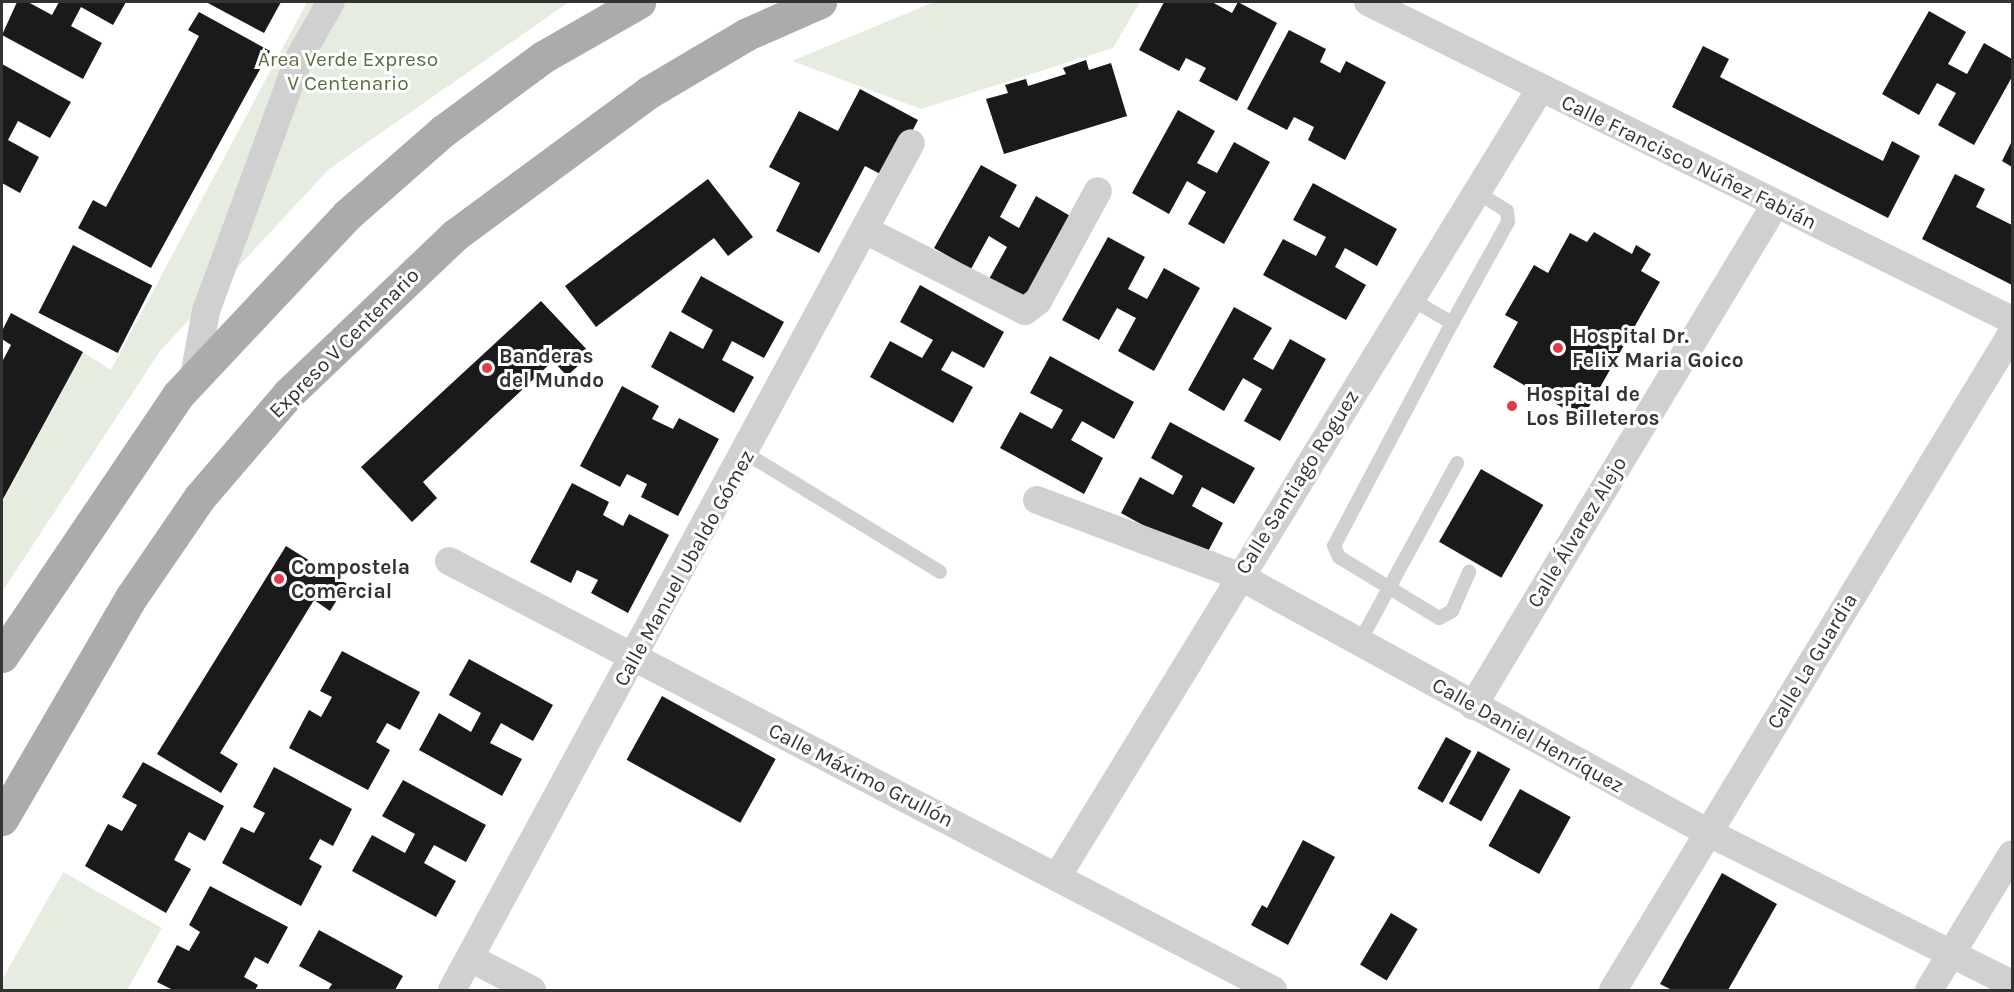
<!DOCTYPE html>
<html>
<head>
<meta charset="utf-8">
<style>
	body { margin:0 }
	#map { position:relative; width:2014px; height:992px; overflow:hidden; background:#fff; font-family:Karla,sans-serif }
	div>[style] { position:absolute }
	[style*='--x'] { left:calc(var(--x)*1px); top:calc(var(--y)*1px); width:calc(var(--w)*1px); rotate:calc(var(--a)*1deg) }
	.green>* { inset:0; background:#e6ecdf }
	.building>* { inset:0; background:#1a1a1a; transform-origin:0 0 }
	.service>* { height:14px; margin:-7px; padding:0 7px; transform-origin:7px; border-radius:7px; background:#d0d0d0 }
	.minor>* { height:28px; margin:-14px; padding:0 14px; transform-origin:14px; border-radius:14px; background:#d0d0d0 }
	.primary>* { height:33px; margin:-16.5px; padding:0 16.5px; transform-origin:16.5px; border-radius:16.5px; background:#ababab }
	.dots>* { width:16px; height:16px; translate:-50% -50%; box-sizing:border-box; border:3px solid #fff; border-radius:50% }
	span { translate:-50% -50%; white-space:nowrap; text-align:center; line-height:1.15; -webkit-text-stroke:6px #fff; paint-order:stroke }
	.park-label { font-size:21px; color:#56703f }
	.street-label { font-size:21px; color:#333 }
	.poi-label { font-size:21px; color:#333; font-weight:700 }
	.left { translate:0 -50%; text-align:left }
	.frame { position:absolute; inset:0; border:3px solid #333; pointer-events:none }
</style>
</head>
<body>
<div id="map">
	<div class="green">
		<div style="clip-path:polygon(307px 2px,569px 2px,329px 169px,160px 351px,2px 592px,2px 503px,83px 352px,111px 370px)"></div>
		<div style="clip-path:polygon(934px 2px,1140px 2px,1113px 48px,921px 109px,792px 61px)"></div>
		<div style="clip-path:polygon(63px 872px,162px 928px,127px 990px,2px 990px,2px 980px)"></div>
	</div>
	<div class="building">
		<div style="clip-path:polygon(17px 2px,28px 2px,52px 15px,59px 2px,126px 2px,113px 25px,81px 7px,71px 26px,102px 43px,83px 79px,2px 35px)"></div>
		<div style="clip-path:polygon(206px 2px,281px 2px,264px 33px)"></div>
		<div style="clip-path:polygon(1164px 2px,1212px 2px,1232px 13px,1238px 2px,1277px 23px,1237px 101px,1199px 81px,1206px 68px,1186px 58px,1179px 71px,1139px 50px)"></div>
		<div style="clip-path:polygon(1929px 11px,1966px 32px,1948px 64px,1967px 74px,1984px 43px,2012px 59px,2012px 77px,1974px 145px,1938px 125px,1956px 93px,1937px 83px,1919px 115px,1882px 94px)"></div>
		<div style="clip-path:polygon(199px 12px,270px 51px,151px 268px,78px 228px,93px 200px,106px 207px,199px 36px,188px 30px)"></div>
		<div style="clip-path:polygon(1289px 30px,1326px 49px,1320px 62px,1340px 73px,1346px 61px,1386px 82px,1345px 160px,1308px 140px,1314px 127px,1294px 117px,1287px 130px,1247px 109px)"></div>
		<div style="clip-path:polygon(1703px 46px,1729px 59px,1720px 77px,1883px 161px,1892px 141px,1920px 156px,1888px 218px,1672px 107px)"></div>
		<div style="clip-path:polygon(1086px 60px,1089px 70px,1111px 63px,1127px 116px,1004px 154px,986px 99px,1008px 93px,1005px 85px,1026px 79px,1028px 86px,1066px 74px,1063px 68px)"></div>
		<div style="clip-path:polygon(2px 64px,71px 102px,50px 138px,18px 121px,8px 140px,39px 157px,20px 193px,2px 183px)"></div>
		<div style="clip-path:polygon(860px 89px,918px 120px,888px 178px,865px 166px,819px 253px,776px 231px,800px 183px,769px 167px,799px 111px,838px 131px)"></div>
		<div style="clip-path:polygon(1178px 110px,1215px 131px,1197px 163px,1217px 173px,1234px 142px,1270px 162px,1224px 244px,1188px 224px,1206px 192px,1187px 181px,1169px 214px,1132px 193px)"></div>
		<div style="clip-path:polygon(2012px 141px,2012px 167px,2002px 161px)"></div>
		<div style="clip-path:polygon(981px 165px,1017px 185px,1000px 217px,1019px 228px,1036px 196px,1072px 217px,1026px 299px,989px 279px,1007px 247px,989px 236px,971px 269px,934px 248px)"></div>
		<div style="clip-path:polygon(1955px 174px,1985px 189px,1976px 207px,2012px 225px,2012px 285px,1922px 239px)"></div>
		<div style="clip-path:polygon(708px 179px,753px 237px,728px 256px,714px 238px,596px 327px,565px 286px)"></div>
		<div style="clip-path:polygon(1313px 183px,1397px 229px,1377px 266px,1345px 248px,1335px 267px,1366px 285px,1346px 320px,1263px 275px,1283px 239px,1316px 256px,1326px 237px,1293px 220px)"></div>
		<div style="clip-path:polygon(1594px 232px,1632px 254px,1636px 245px,1651px 254px,1641px 271px,1660px 282px,1582px 419px,1493px 367px,1518px 322px,1505px 315px,1534px 265px,1548px 273px,1570px 233px,1587px 242px)"></div>
		<div style="clip-path:polygon(1108px 237px,1145px 257px,1128px 289px,1147px 299px,1164px 268px,1200px 288px,1154px 371px,1118px 351px,1136px 318px,1117px 308px,1099px 340px,1062px 320px)"></div>
		<div style="left:73px;top:245px;width:89px;height:76px;rotate:27deg"></div>
		<div style="clip-path:polygon(701px 276px,784px 322px,764px 358px,732px 341px,722px 360px,754px 377px,734px 413px,651px 367px,670px 331px,703px 349px,713px 330px,681px 312px)"></div>
		<div style="clip-path:polygon(920px 285px,1004px 332px,984px 368px,952px 351px,941px 370px,973px 387px,953px 423px,870px 377px,890px 341px,922px 358px,933px 340px,900px 322px)"></div>
		<div style="clip-path:polygon(541px 301px,591px 354px,567px 376px,553px 361px,423px 482px,437px 498px,412px 522px,361px 467px)"></div>
		<div style="clip-path:polygon(1234px 307px,1272px 328px,1253px 359px,1273px 370px,1290px 339px,1326px 359px,1280px 441px,1244px 421px,1262px 389px,1243px 378px,1224px 411px,1188px 390px)"></div>
		<div style="clip-path:polygon(11px 313px,83px 352px,2px 501px,2px 362px,11px 345px,2px 339px,2px 331px)"></div>
		<div style="clip-path:polygon(1050px 356px,1134px 402px,1114px 439px,1082px 421px,1071px 440px,1103px 458px,1084px 494px,1000px 448px,1020px 412px,1052px 429px,1063px 410px,1030px 393px)"></div>
		<div style="clip-path:polygon(622px 386px,659px 406px,652px 419px,673px 429px,679px 418px,719px 439px,678px 516px,641px 497px,647px 484px,627px 474px,620px 487px,580px 466px)"></div>
		<div style="clip-path:polygon(1170px 422px,1255px 468px,1234px 504px,1202px 487px,1192px 506px,1223px 523px,1204px 559px,1121px 513px,1140px 477px,1173px 495px,1183px 476px,1151px 458px)"></div>
		<div style="left:1481px;top:469px;width:72px;height:84px;rotate:30deg"></div>
		<div style="clip-path:polygon(572px 483px,609px 502px,603px 515px,623px 526px,629px 514px,669px 535px,628px 613px,591px 593px,598px 580px,577px 570px,571px 583px,530px 562px)"></div>
		<div style="clip-path:polygon(286px 546px,347px 584px,330px 611px,314px 600px,220px 753px,238px 764px,221px 793px,157px 754px)"></div>
		<div style="clip-path:polygon(342px 651px,420px 692px,400px 730px,387px 723px,376px 742px,390px 750px,368px 790px,289px 748px,309px 710px,321px 717px,332px 697px,320px 691px)"></div>
		<div style="clip-path:polygon(469px 659px,553px 705px,533px 741px,501px 723px,490px 743px,522px 759px,502px 796px,419px 750px,439px 713px,471px 732px,481px 713px,449px 695px)"></div>
		<div style="left:662px;top:696px;width:130px;height:73px;rotate:29deg"></div>
		<div style="left:1446px;top:737px;width:29px;height:59px;rotate:29deg"></div>
		<div style="left:1478px;top:751px;width:37px;height:60px;rotate:29deg"></div>
		<div style="clip-path:polygon(143px 762px,224px 806px,205px 841px,189px 832px,174px 860px,191px 869px,166px 913px,85px 866px,108px 824px,122px 831px,137px 805px,122px 797px)"></div>
		<div style="clip-path:polygon(274px 767px,352px 809px,333px 846px,320px 839px,309px 859px,322px 866px,301px 906px,222px 863px,241px 827px,254px 833px,265px 813px,253px 807px)"></div>
		<div style="clip-path:polygon(403px 780px,486px 825px,466px 862px,434px 845px,424px 863px,456px 881px,436px 917px,352px 871px,372px 835px,405px 853px,415px 834px,382px 816px)"></div>
		<div style="left:1520px;top:789px;width:58px;height:65px;rotate:29deg"></div>
		<div style="clip-path:polygon(1303px 840px,1335px 857px,1288px 945px,1251px 925px,1262px 905px,1267px 908px)"></div>
		<div style="clip-path:polygon(1722px 873px,1777px 904px,1728px 990px,1672px 990px,1660px 984px)"></div>
		<div style="clip-path:polygon(210px 886px,288px 927px,268px 964px,255px 957px,244px 977px,258px 985px,255px 990px,173px 990px,157px 982px,177px 945px,189px 951px,200px 932px,189px 925px)"></div>
		<div style="left:1391px;top:913px;width:31px;height:60px;rotate:31deg"></div>
		<div style="clip-path:polygon(319px 930px,403px 976px,395px 990px,328px 990px,332px 984px,299px 966px)"></div>
	</div>
	<div class="service">
		<div style="--x:1411;--y:299;--w:48;--a:30.3"></div>
		<div style="--x:1452;--y:323;--w:252;--a:117.9"></div>
		<div style="--x:1334;--y:546;--w:12;--a:66"></div>
		<div style="--x:1339;--y:557;--w:117;--a:31.4"></div>
		<div style="--x:1439;--y:618;--w:15;--a:-28"></div>
		<div style="--x:1452;--y:611;--w:43;--a:-66.4"></div>
		<div style="--x:1452;--y:323;--w:115;--a:-61"></div>
		<div style="--x:1508;--y:222;--w:11;--a:-95"></div>
		<div style="--x:1507;--y:211;--w:36;--a:-148"></div>
		<div style="--x:747;--y:454;--w:226;--a:31.4"></div>
		<div style="--x:1359;--y:643;--w:205;--a:-61.4"></div>
	</div>
	<div class="minor">
		<div style="--x:1368;--y:2;--w:718;--a:26.28"></div>
		<div style="--x:865;--y:230;--w:179;--a:26.9"></div>
		<div style="--x:1025;--y:311;--w:16;--a:-38"></div>
		<div style="--x:1038;--y:301;--w:125;--a:-61.4"></div>
		<div style="--x:194;--y:376;--w:66;--a:-79.5"></div>
		<div style="--x:206;--y:311;--w:270;--a:-69.8"></div>
		<div style="--x:299;--y:58;--w:64;--a:-60.3"></div>
		<div style="--x:1037;--y:500;--w:216;--a:20.6"></div>
		<div style="--x:1239;--y:576;--w:533;--a:28.68"></div>
		<div style="--x:1707;--y:832;--w:341;--a:26.5"></div>
		<div style="--x:449;--y:561;--w:929;--a:27.5"></div>
		<div style="--x:1473;--y:706;--w:585;--a:-58.92"></div>
		<div style="--x:1057;--y:877;--w:924;--a:-58.49"></div>
		<div style="--x:470;--y:958;--w:70;--a:27.3"></div>
		<div style="--x:452;--y:990;--w:963;--a:-61.55"></div>
		<div style="--x:1613;--y:990;--w:769;--a:-58.73"></div>
		<div style="--x:1929;--y:990;--w:159;--a:-58.6"></div>
	</div>
	<div class="primary">
		<div style="--x:2;--y:656;--w:315;--a:-56"></div>
		<div style="--x:178;--y:395;--w:247;--a:-46.8"></div>
		<div style="--x:347;--y:215;--w:128;--a:-41.2"></div>
		<div style="--x:443;--y:131;--w:124;--a:-36.5"></div>
		<div style="--x:543;--y:57;--w:111;--a:-29.8"></div>
		<div style="--x:2;--y:819;--w:258;--a:-59.8"></div>
		<div style="--x:132;--y:596;--w:119;--a:-55.6"></div>
		<div style="--x:199;--y:498;--w:137;--a:-49.4"></div>
		<div style="--x:288;--y:394;--w:231;--a:-43.6"></div>
		<div style="--x:455;--y:235;--w:241;--a:-36.4"></div>
		<div style="--x:649;--y:92;--w:114;--a:-30.6"></div>
		<div style="--x:747;--y:34;--w:80;--a:-23.7"></div>
	</div>
	<div class="dots">
		<div style="left:1558px;top:348px;background:#e63946"></div>
		<div style="left:487px;top:368px;background:#e63946"></div>
		<div style="left:1512px;top:406px;background:#e63946"></div>
		<div style="left:279px;top:579px;background:#e63946"></div>
	</div>
	<div class="park-label">
		<span style="left:348px;top:71px">Area Verde Expreso<br>V Centenario</span>
	</div>
	<div class="street-label">
		<span style="left:1689px;top:162px;rotate:26deg">Calle Francisco Núñez Fabián</span>
		<span style="left:344px;top:343px;rotate:-45deg">Expreso V Centenario</span>
		<span style="left:1297px;top:482px;rotate:-58deg">Calle Santiago Roguez</span>
		<span style="left:1577px;top:532px;rotate:-59deg">Calle Álvarez Alejo</span>
		<span style="left:684px;top:568px;rotate:-61deg">Calle Manuel Ubaldo Gómez</span>
		<span style="left:1812px;top:661px;rotate:-59deg">Calle La Guardia</span>
		<span style="left:1528px;top:735px;rotate:29deg">Calle Daniel Henríquez</span>
		<span style="left:861px;top:775px;rotate:27deg">Calle Máximo Grullón</span>
	</div>
	<div class="poi-label">
		<span class="left" style="left:1572px;top:348px">Hospital Dr.<br>Felix Maria Goico</span>
		<span class="left" style="left:499px;top:368px">Banderas<br>del Mundo</span>
		<span class="left" style="left:1526px;top:406px">Hospital de<br>Los Billeteros</span>
		<span class="left" style="left:291px;top:579px">Compostela<br>Comercial</span>
	</div>
	<div class="frame"></div>
</div>
</body>
</html>
